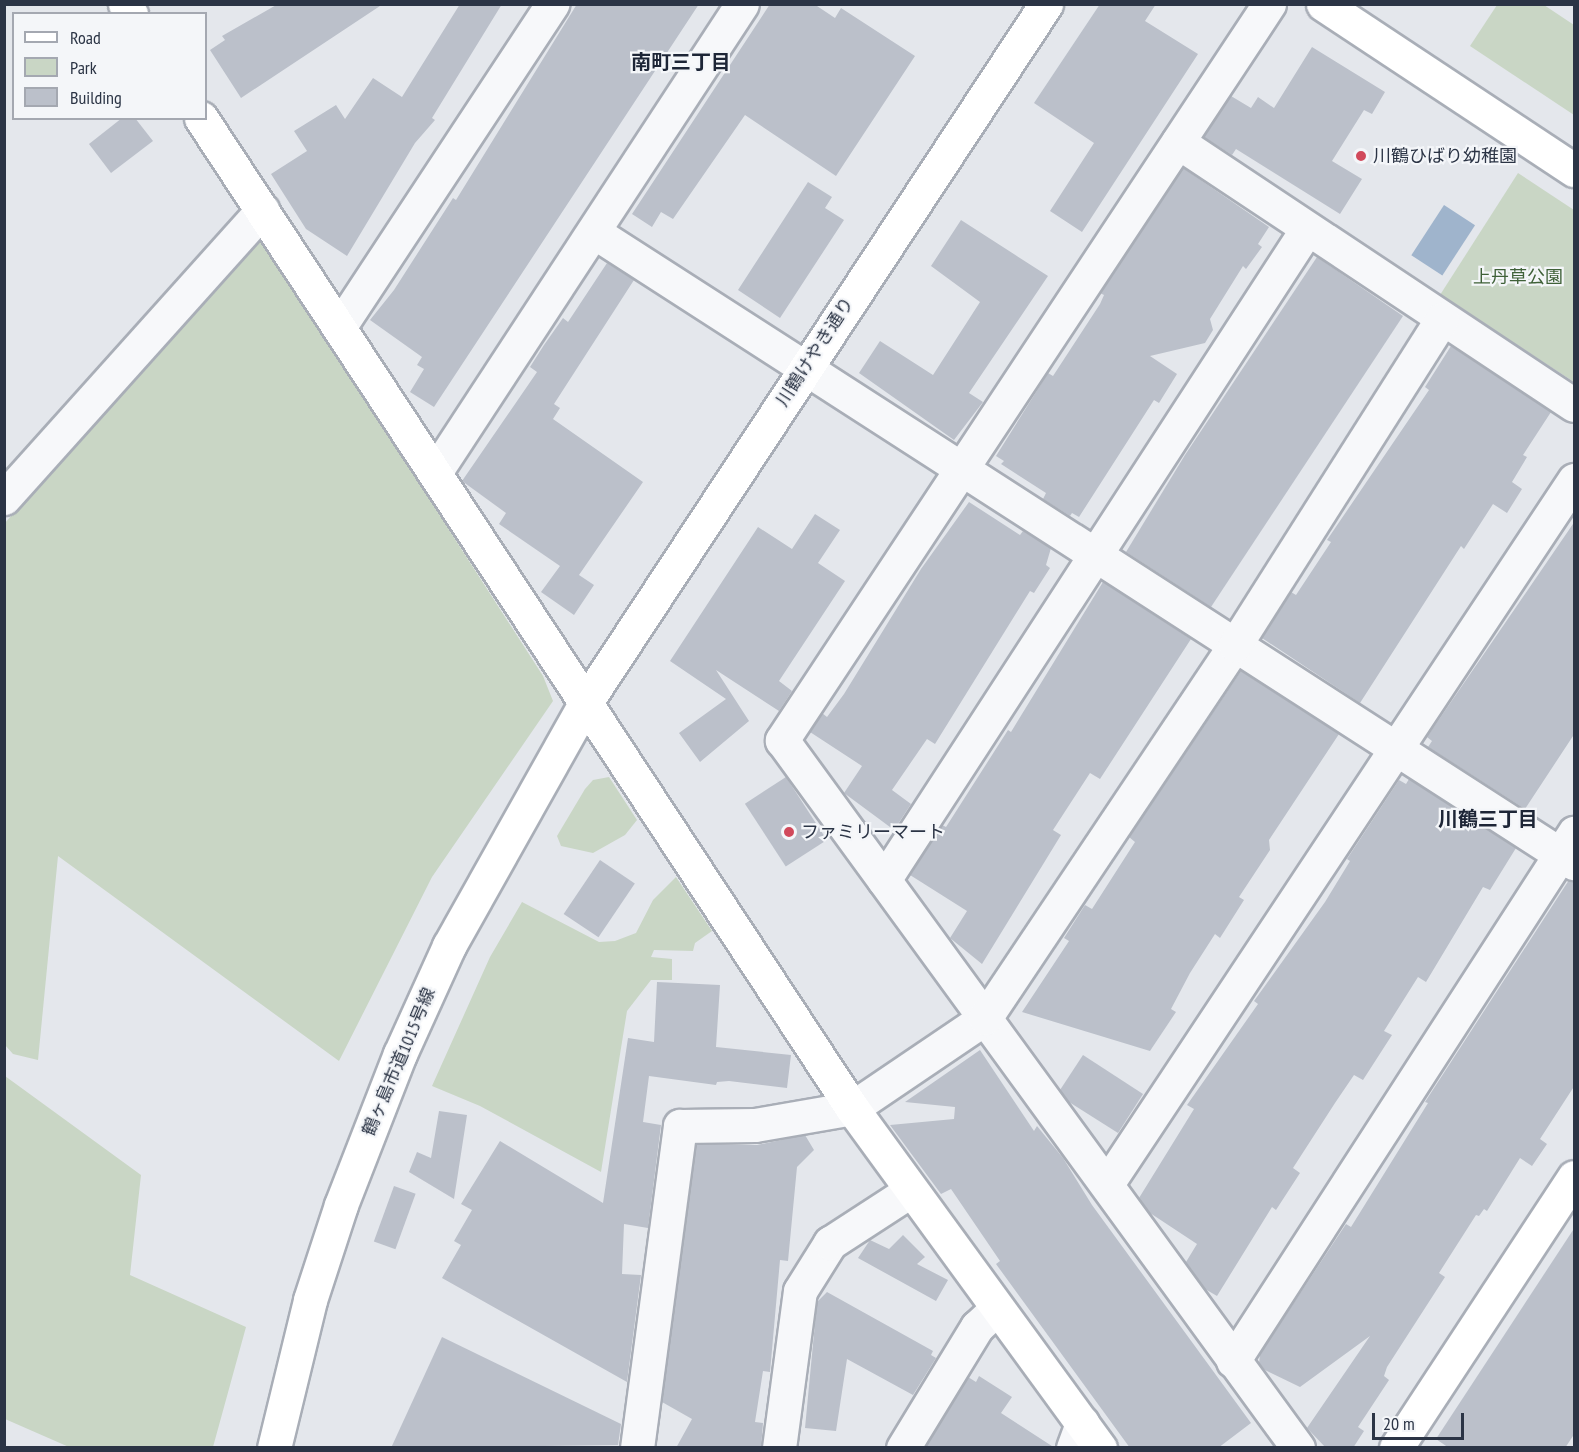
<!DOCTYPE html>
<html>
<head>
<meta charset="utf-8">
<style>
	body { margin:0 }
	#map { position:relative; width:1579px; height:1452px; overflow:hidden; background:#e4e7ec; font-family:"PT Sans Narrow","Noto Sans JP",sans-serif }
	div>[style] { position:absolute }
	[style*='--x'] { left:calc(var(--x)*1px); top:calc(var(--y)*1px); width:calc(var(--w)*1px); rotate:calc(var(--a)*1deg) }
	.green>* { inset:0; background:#c9d6c5 }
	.water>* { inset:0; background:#9fb4cc; transform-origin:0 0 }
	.building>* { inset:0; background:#bbc0ca; transform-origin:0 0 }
	.roads { filter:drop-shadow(2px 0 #a9aeb7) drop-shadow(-2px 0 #a9aeb7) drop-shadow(0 2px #a9aeb7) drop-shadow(0 -2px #a9aeb7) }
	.street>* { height:33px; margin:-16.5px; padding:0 16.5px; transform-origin:16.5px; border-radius:16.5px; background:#f7f8fa }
	.secondary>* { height:33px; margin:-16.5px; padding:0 16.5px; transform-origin:16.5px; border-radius:16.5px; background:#fff }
	.dots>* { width:16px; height:16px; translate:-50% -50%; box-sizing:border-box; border:3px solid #f4f6f9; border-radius:50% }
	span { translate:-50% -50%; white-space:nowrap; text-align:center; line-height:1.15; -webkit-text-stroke:4.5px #f4f6f9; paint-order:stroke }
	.poi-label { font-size:18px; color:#2b3445 }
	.left { translate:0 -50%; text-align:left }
	.park-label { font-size:18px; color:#3f6138 }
	.street-label { font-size:18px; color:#2b3445 }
	.neighbourhood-label { font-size:20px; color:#1d2536; font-weight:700 }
	.frame { position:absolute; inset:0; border:6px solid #2b3445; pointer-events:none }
	.legend { position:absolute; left:12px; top:12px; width:195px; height:108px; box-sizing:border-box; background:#f4f6f9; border:2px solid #a4a8b1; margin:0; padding:8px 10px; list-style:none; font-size:18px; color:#2b3445 }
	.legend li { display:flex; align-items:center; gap:12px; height:30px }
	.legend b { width:30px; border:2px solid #a4a8b1 }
	.scale { position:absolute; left:1372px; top:1413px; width:92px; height:27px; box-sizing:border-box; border:3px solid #2b3445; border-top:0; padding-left:8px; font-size:18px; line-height:21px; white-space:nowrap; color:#2b3445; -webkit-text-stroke:4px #f4f6f9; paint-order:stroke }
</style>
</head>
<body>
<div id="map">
	<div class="green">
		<div style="clip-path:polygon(1497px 5px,1544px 5px,1574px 25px,1574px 115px,1470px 46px)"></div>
		<div style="clip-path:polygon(1518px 173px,1574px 210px,1574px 382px,1440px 295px)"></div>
		<div style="clip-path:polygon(260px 236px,543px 676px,553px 701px,432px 877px,339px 1061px,58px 856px,38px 1060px,13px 1054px,5px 1045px,4px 524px)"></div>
		<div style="clip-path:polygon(609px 777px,637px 820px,625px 835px,593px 853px,561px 846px,557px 836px,585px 789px,593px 780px)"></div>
		<div style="clip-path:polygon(676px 877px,712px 931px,695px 943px,693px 951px,654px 950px,651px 957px,672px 959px,672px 980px,651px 980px,627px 1011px,601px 1172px,480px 1106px,432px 1086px,490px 957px,522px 902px,599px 942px,615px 941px,636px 933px,653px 900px)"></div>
		<div style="clip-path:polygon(5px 1076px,141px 1175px,130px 1275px,246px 1327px,213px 1447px,69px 1447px,5px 1419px)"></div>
	</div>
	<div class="water">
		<div style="left:1444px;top:205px;width:37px;height:60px;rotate:33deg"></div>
	</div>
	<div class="building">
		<div style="clip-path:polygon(278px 4px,383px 4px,241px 98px,210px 50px,225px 40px,222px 36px)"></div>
		<div style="clip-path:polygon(460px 4px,502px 4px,432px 118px,435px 120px,415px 143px,347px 256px,306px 229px,271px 174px,307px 151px,294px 131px,336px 105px,345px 119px,373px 78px,402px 97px)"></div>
		<div style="clip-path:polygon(577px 4px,699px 4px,434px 407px,410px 392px,424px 369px,417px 365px,422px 357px,370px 320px,394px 290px,453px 198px,456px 200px)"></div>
		<div style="clip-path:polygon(770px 4px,814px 4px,835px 18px,841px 8px,915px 56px,836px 176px,745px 115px,673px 219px,661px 212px,652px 227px,632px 214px)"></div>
		<div style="clip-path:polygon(1100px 4px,1156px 4px,1145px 21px,1198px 54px,1082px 232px,1050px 211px,1094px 143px,1034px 103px)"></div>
		<div style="clip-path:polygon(1312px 47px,1385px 92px,1372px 114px,1364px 110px,1332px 161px,1362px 179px,1340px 214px,1236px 149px,1232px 155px,1204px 137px,1231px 96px,1251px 108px,1258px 97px,1274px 108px)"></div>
		<div style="clip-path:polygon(122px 118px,135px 118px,153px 141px,111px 173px,89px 144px)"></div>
		<div style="clip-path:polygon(1183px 168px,1269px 227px,1258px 244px,1262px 247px,1246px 269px,1243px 266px,1210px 319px,1213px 330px,1205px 343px,1150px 356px,1177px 374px,1159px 403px,1154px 400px,1079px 517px,1072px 513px,1070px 516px,1043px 499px,1046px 493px,1001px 464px,1004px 461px,996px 456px,1048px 373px,1053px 376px,1100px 304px,1104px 295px,1100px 293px)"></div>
		<div style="clip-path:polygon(808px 182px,832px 197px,825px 208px,844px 220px,780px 318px,738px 290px)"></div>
		<div style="clip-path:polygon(961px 220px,1048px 276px,969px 393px,983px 402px,954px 440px,859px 373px,880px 341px,933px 375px,980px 302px,931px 266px)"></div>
		<div style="clip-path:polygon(1317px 257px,1403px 316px,1211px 607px,1126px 552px,1185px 455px)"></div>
		<div style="clip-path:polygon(607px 263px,634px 280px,554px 404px,560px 408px,553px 419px,643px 482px,579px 575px,594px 585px,574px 615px,541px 592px,560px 566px,499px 524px,506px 513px,462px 481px,537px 372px,530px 367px,544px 345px,563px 318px,568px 322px)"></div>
		<div style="clip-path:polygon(1451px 346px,1551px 412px,1523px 455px,1527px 457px,1512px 482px,1522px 489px,1507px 513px,1493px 504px,1464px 549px,1461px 546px,1360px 703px,1262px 638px,1291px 592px,1296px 595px,1331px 542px,1327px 540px,1429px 390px,1425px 387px)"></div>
		<div style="clip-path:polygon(969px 502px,1020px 535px,1023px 531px,1051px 548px,1046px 565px,1050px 568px,1034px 593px,1030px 591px,935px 744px,927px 739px,892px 790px,911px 804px,894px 830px,844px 793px,862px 766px,810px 732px,822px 713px,827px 717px,844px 694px,921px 569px)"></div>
		<div style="clip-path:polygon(815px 514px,840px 530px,818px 563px,845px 581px,779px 681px,792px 691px,779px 711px,716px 670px,749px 721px,700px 762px,679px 733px,726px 699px,670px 661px,758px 527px,792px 549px)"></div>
		<div style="clip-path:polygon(1575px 521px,1575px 733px,1525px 809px,1428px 747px,1432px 741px,1427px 737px)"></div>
		<div style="clip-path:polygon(1103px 582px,1191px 639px,1100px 779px,1090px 773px,1053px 830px,1061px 835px,982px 964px,950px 938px,967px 911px,910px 875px,942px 825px,946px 827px,1008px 730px,1011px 732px)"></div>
		<div style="clip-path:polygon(1241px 671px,1339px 734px,1269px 840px,1270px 850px,1239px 897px,1244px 900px,1220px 938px,1215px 934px,1190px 973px,1171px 1009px,1176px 1012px,1150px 1051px,1022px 1012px,1069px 941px,1064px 938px,1085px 905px,1092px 909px,1135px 842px,1129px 837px)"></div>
		<div style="left:786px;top:777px;width:75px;height:49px;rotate:57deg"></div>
		<div style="clip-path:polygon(1409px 779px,1516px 848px,1490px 890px,1483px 887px,1426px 982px,1418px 977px,1384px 1031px,1392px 1035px,1363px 1080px,1354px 1075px,1335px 1103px,1293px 1168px,1300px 1173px,1276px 1210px,1272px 1207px,1217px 1296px,1205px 1289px,1186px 1262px,1197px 1244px,1150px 1213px,1139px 1198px,1194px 1109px,1187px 1105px,1258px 1004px,1254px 1001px,1325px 902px,1350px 861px,1347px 859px,1399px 780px,1406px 784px)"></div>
		<div style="left:600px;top:860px;width:42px;height:65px;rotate:34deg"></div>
		<div style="clip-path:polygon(1569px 880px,1575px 882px,1575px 1085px,1540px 1139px,1547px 1144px,1532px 1166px,1520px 1158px,1487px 1211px,1484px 1209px,1479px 1216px,1476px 1215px,1439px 1273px,1445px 1277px,1387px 1367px,1384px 1376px,1389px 1380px,1358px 1427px,1364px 1431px,1353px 1448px,1326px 1448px,1307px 1428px,1370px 1336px,1300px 1387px,1265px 1370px,1259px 1363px,1260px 1354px,1346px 1224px,1351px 1227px,1428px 1103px,1425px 1102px)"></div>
		<div style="clip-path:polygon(657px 982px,720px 985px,716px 1047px,791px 1055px,787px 1088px,729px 1081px,717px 1082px,716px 1085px,649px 1076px,643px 1122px,661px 1125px,648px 1228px,624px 1224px,622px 1274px,641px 1275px,627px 1382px,442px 1278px,461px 1245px,454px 1241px,472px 1210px,461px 1204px,500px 1141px,603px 1203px,628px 1038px,654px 1042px)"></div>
		<div style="clip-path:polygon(980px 1050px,1034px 1131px,1037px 1126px,1063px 1158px,1092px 1205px,1251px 1423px,1218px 1448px,1130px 1448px,996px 1264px,1000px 1261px,951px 1189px,941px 1194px,890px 1125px,954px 1119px,955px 1107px,905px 1102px)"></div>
		<div style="clip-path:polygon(1083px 1055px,1143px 1094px,1118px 1133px,1069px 1102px,1060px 1090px)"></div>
		<div style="clip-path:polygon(439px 1111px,467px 1115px,454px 1199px,409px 1172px,417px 1152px,431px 1158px)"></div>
		<div style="clip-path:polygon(805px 1135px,814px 1150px,797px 1167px,788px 1261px,780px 1260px,770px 1372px,763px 1371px,755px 1422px,763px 1423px,761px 1448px,676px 1448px,692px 1419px,662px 1402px,696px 1145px,757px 1145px)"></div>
		<div style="left:394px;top:1186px;width:23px;height:59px;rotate:20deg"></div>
		<div style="clip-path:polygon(1575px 1227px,1575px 1433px,1565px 1448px,1449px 1448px,1436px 1439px)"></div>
		<div style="clip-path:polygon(903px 1235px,925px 1257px,917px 1264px,948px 1280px,936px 1301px,858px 1258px,870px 1240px,889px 1249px)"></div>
		<div style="clip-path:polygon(827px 1292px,933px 1351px,931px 1355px,936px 1358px,913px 1395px,847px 1359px,836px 1431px,805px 1428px,817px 1302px)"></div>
		<div style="clip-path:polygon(442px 1337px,621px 1424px,618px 1445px,391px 1448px)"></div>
		<div style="clip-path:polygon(979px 1376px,1012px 1397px,1001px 1413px,1055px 1448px,925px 1448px,968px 1377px,976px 1382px)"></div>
	</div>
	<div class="roads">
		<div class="street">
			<div style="--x:1269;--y:4;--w:883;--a:123.49"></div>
			<div style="--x:782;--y:740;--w:876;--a:53.91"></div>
			<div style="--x:1178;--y:142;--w:475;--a:33.6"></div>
			<div style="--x:594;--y:232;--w:1166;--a:32.78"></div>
			<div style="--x:340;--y:326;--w:386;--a:-56.6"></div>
			<div style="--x:436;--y:471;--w:558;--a:-56.77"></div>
			<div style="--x:4;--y:498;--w:387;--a:-48.1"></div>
			<div style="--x:884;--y:880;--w:776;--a:-56.99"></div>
			<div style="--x:1107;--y:1184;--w:845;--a:-56.44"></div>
			<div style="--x:1233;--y:1361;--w:629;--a:-57.14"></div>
			<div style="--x:637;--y:1448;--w:325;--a:-82.4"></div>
			<div style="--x:680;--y:1126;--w:75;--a:-0.8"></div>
			<div style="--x:755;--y:1125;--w:98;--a:-9.9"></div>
			<div style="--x:852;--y:1108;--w:161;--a:-34.1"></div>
			<div style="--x:985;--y:1018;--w:449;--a:-56.2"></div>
			<div style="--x:1235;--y:645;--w:386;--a:-57.6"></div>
			<div style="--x:779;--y:1448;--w:158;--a:-82.4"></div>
			<div style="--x:800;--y:1291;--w:57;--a:-58"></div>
			<div style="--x:830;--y:1243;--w:95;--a:-33"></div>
			<div style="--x:903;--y:1448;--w:142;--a:-58.6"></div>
			<div style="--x:977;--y:1327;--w:26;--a:-43"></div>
			<div style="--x:1073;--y:1448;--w:27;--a:-70"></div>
		</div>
		<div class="secondary">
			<div style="--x:125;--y:4;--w:12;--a:59"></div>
			<div style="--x:1323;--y:4;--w:301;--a:33.5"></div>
			<div style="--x:201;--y:118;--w:1185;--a:56.67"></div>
			<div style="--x:852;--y:1108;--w:421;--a:53.9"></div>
			<div style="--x:274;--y:1448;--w:152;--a:-76.3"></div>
			<div style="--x:310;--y:1300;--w:100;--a:-71.9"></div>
			<div style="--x:341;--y:1205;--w:162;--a:-68.7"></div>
			<div style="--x:400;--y:1054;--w:119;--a:-65.6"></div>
			<div style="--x:449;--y:946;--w:280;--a:-60.7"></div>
			<div style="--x:586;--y:702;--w:836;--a:-56.61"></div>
			<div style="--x:1396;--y:1448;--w:324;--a:-56.7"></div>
		</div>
	</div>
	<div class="dots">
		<div style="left:1361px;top:156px;background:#d1495b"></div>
		<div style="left:789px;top:832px;background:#d1495b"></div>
	</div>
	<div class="poi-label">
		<span class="left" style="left:1373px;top:156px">川鶴ひばり幼稚園</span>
		<span class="left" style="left:801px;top:832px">ファミリーマート</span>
	</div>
	<div class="park-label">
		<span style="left:1518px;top:277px">上丹草公園</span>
	</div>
	<div class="street-label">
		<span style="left:815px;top:352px;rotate:-57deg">川鶴けやき通り</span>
		<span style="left:399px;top:1062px;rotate:-67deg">鶴ヶ島市道1015号線</span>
	</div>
	<div class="neighbourhood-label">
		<span style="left:681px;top:62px">南町三丁目</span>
		<span style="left:1488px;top:819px">川鶴三丁目</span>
	</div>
	<div class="frame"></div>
	<ul class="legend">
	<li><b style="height:8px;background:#fff"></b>Road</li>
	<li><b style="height:16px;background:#c9d6c5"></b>Park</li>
	<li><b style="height:16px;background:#bbc0ca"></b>Building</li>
	</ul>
	<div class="scale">20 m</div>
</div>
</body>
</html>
